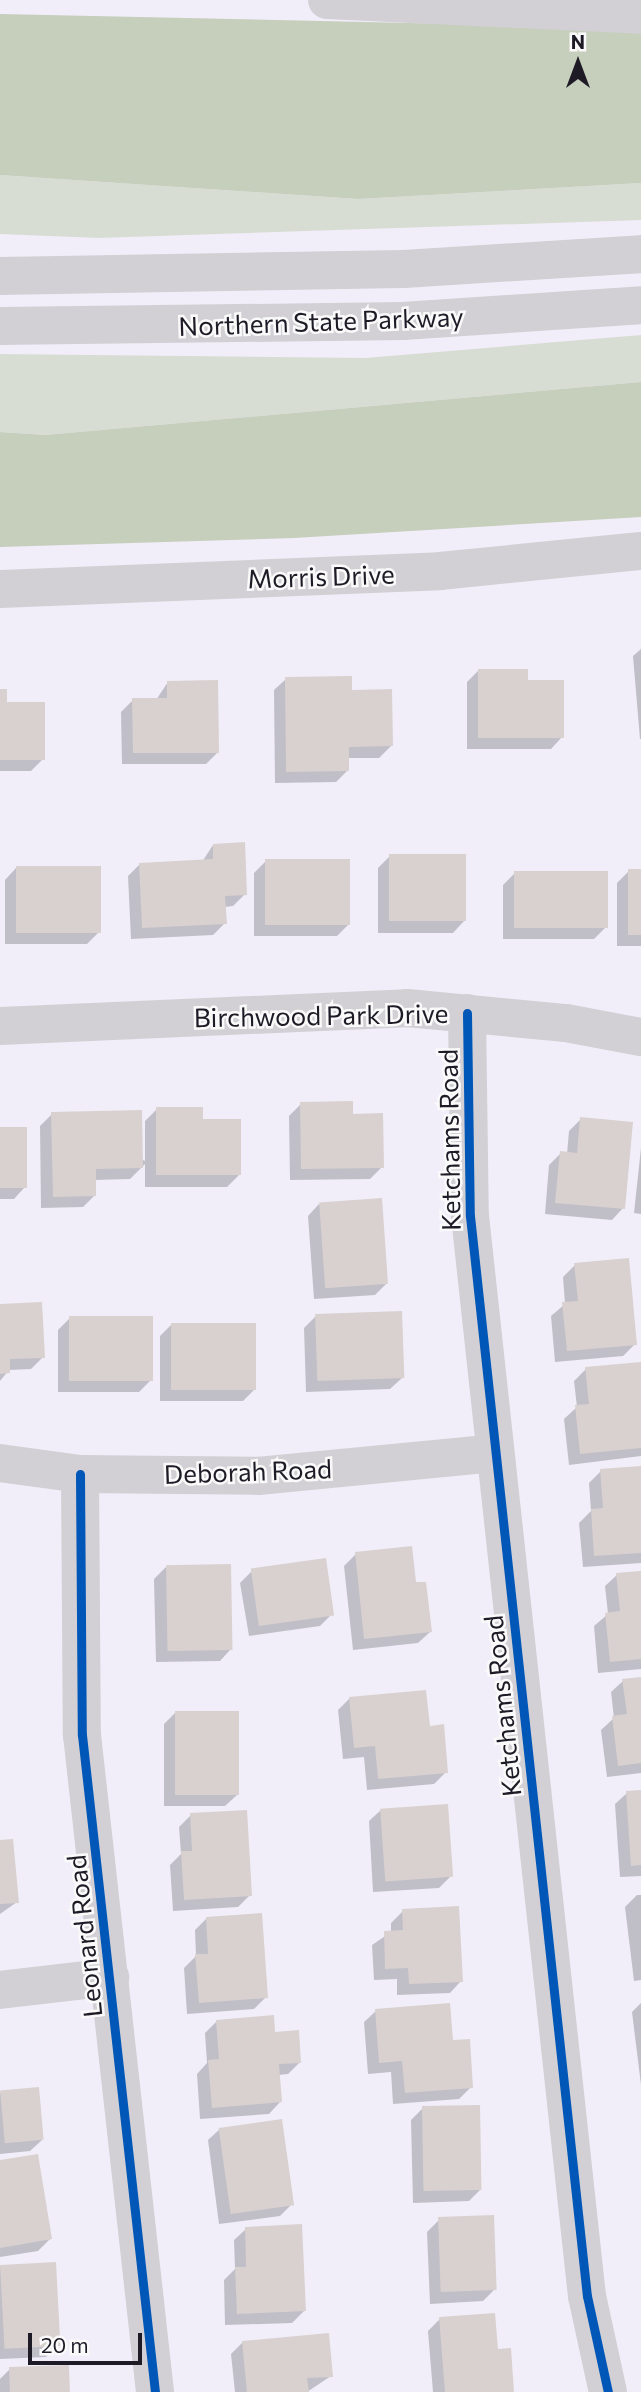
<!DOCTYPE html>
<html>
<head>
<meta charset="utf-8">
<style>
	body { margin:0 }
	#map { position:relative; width:641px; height:2392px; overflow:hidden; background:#f1eef9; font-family:Commissioner,sans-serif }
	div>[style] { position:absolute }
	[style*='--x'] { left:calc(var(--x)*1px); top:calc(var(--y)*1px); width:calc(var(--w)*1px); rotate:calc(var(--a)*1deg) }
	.green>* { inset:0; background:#d8ddd4 }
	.forest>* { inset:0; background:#c6cebc }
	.shadow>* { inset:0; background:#0003 }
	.building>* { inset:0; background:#d8d1cf; transform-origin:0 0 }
	.minor>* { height:38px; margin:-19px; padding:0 19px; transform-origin:19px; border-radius:19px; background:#d2d0d5 }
	.highway>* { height:38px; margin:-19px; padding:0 19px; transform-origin:19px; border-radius:19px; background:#d2d0d5 }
	.cycleway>* { height:9px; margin:-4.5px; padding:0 4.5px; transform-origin:4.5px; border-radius:4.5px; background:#0057b8 }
	span { translate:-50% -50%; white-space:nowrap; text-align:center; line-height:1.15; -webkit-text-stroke:5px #fafafa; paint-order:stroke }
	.street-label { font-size:26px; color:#1e1b26 }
	.north { position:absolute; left:543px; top:28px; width:70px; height:70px; -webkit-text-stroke:5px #fafafa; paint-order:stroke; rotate:0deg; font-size:19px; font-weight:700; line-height:28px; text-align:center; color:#1e1b26 }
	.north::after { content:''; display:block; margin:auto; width:24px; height:32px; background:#1e1b26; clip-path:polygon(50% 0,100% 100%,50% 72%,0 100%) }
	.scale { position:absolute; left:28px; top:2333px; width:114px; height:32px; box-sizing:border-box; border:4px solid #1e1b26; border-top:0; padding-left:9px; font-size:21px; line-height:24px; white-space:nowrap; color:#1e1b26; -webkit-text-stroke:5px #fafafa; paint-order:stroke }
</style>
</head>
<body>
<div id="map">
	<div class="green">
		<div style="clip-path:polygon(0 175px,358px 199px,641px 183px,641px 220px,99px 238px,0 234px)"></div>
		<div style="clip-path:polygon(641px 335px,641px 382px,45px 435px,0 432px,0 354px,365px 358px)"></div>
	</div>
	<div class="forest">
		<div style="clip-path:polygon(0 14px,641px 28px,641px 183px,358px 199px,0 175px)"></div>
		<div style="clip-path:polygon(641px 382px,641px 517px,294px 538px,0 547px,0 432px,45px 435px)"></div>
	</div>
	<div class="shadow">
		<div style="clip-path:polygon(641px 649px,641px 739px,640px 739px,633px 656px)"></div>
		<div style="clip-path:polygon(479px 670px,526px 682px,562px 737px,551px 749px,467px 749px,467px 682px)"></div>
		<div style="clip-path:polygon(286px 679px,351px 691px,391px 746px,379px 758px,347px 758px,348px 770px,336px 782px,275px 783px,274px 690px)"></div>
		<div style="clip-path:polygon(168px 682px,218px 752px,206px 764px,122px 764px,121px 712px,133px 700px,156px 700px)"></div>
		<div style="clip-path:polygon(0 691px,43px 759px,31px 771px,0 771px)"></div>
		<div style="clip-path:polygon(213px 845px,245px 894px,233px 906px,224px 907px,225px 923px,213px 935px,131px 939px,128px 876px,140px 864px,202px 862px)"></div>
		<div style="clip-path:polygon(390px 856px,464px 921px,453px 933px,378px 933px,378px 868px)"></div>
		<div style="clip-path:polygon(266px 861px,349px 924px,337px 936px,254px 936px,254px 873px)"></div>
		<div style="clip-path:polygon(16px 868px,99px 932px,87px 944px,5px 944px,5px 880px)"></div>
		<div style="clip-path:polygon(629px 871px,641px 871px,641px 946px,617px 946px,617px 883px)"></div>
		<div style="clip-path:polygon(515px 873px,606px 927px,594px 939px,503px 939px,503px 885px)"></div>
		<div style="clip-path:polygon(301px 1104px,382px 1167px,370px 1179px,290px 1180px,289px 1116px)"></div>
		<div style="clip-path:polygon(157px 1109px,202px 1121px,239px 1175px,227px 1187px,145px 1187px,145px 1164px,130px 1179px,94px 1180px,95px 1195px,83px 1207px,41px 1208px,40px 1126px,52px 1114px,145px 1161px,145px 1121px)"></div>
		<div style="clip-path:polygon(581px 1119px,623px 1208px,612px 1220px,545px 1214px,549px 1165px,561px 1153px,567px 1154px,569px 1131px)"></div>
		<div style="clip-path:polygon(0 1129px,25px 1187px,14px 1199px,0 1199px)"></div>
		<div style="clip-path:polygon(641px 1148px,641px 1214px,634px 1213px)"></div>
		<div style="clip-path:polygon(319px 1204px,387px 1283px,375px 1295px,314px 1299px,308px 1216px)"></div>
		<div style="clip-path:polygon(575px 1265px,635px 1344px,623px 1356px,555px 1362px,551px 1316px,565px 1304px,563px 1277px)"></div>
		<div style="clip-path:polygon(0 1306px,43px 1357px,31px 1369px,9px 1370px,0 1381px)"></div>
		<div style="clip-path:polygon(316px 1316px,402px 1378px,390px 1389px,306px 1392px,304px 1328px)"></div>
		<div style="clip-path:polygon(70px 1318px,151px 1380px,139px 1392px,58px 1392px,58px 1330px)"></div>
		<div style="clip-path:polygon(172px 1324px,255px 1389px,243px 1401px,160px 1401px,160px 1336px)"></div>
		<div style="clip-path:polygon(641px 1364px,641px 1456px,569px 1465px,564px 1419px,577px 1407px,574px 1381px,586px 1369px)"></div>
		<div style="clip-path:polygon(641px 1468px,641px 1563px,583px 1567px,579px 1523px,591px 1511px,589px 1483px,601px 1471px)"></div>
		<div style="clip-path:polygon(356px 1554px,415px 1584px,430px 1632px,418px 1643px,353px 1650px,344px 1566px)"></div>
		<div style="clip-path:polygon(166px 1567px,231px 1649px,220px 1661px,156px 1662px,154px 1579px)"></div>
		<div style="clip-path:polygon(252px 1571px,332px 1614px,320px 1626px,249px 1636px,240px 1583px)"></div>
		<div style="clip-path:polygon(641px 1572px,641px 1669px,598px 1673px,594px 1626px,608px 1614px,605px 1586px,617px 1575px)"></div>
		<div style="clip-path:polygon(641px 1678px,641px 1773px,607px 1777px,601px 1730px,614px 1718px,611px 1692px,623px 1681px)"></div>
		<div style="clip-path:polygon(350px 1698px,428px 1728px,446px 1772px,434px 1784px,367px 1790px,364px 1757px,343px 1759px,338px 1710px)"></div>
		<div style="clip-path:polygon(176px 1712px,237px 1795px,225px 1806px,164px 1806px,164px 1724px)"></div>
		<div style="clip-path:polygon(641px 1791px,641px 1876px,620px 1877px,615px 1804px,627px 1793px)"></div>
		<div style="clip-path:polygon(381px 1810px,451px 1876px,439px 1888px,373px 1892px,369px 1821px)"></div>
		<div style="clip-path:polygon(191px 1815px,250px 1895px,238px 1907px,173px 1911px,170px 1865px,181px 1854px,179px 1827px)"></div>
		<div style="clip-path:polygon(0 1842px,17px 1902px,0 1914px)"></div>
		<div style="clip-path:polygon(637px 1895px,641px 1895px,641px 1980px,634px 1981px,625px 1907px)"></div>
		<div style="clip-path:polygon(403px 1911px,461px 1981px,450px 1993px,397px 1995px,397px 1979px,374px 1980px,372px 1945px,391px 1932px,391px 1923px)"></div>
		<div style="clip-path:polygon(207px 1918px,266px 1997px,254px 2009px,187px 2014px,184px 1968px,196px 1956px,195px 1930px)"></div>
		<div style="clip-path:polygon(641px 2003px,641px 2085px,632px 2012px)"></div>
		<div style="clip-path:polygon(376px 2011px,471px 2087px,459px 2099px,393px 2104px,391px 2072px,368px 2074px,364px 2022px)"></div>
		<div style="clip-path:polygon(217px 2021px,273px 2034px,300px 2062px,288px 2074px,278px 2075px,280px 2102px,269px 2114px,200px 2119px,197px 2074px,207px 2063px,205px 2033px)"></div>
		<div style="clip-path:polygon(0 2092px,42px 2140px,30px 2151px,0 2154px)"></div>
		<div style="clip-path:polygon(423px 2108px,481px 2189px,469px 2201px,413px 2203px,411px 2120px)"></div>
		<div style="clip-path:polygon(220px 2129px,292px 2204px,280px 2216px,219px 2224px,208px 2140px)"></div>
		<div style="clip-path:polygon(0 2162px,50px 2239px,38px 2251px,0 2257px)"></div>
		<div style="clip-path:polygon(439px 2220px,495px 2289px,483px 2301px,430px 2304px,427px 2232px)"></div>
		<div style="clip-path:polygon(246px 2229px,304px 2311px,292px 2323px,225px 2325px,224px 2280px,235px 2269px,234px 2240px)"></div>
		<div style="clip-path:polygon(54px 2263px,58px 2345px,46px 2357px,0 2359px,0 2266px)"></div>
		<div style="clip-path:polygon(440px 2319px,497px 2351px,513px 2392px,433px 2392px,428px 2331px)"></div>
		<div style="clip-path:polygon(243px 2342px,331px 2376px,307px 2392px,235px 2392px,231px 2354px)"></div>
		<div style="clip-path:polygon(10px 2369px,69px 2392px,0 2392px,0 2379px)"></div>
	</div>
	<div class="building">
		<div style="clip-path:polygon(478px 669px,528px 669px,528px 680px,564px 680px,564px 738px,478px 738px)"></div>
		<div style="clip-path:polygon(352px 676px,352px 690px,392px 689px,393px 746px,349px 747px,349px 771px,286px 772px,285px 677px)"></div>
		<div style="clip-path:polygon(218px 680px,219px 753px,133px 753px,132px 698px,167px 698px,167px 681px)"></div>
		<div style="clip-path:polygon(0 689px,7px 689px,7px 702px,45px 702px,45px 760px,0 760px)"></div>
		<div style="clip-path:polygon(245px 842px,247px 895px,225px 896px,227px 924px,142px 928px,139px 863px,213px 859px,213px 844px)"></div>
		<div style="left:389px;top:854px;width:77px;height:67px"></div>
		<div style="left:265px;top:859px;width:85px;height:66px"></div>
		<div style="left:16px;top:866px;width:85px;height:67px"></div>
		<div style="left:628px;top:869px;width:13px;height:66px"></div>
		<div style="left:514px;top:871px;width:94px;height:57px"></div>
		<div style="clip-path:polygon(353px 1101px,353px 1114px,383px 1113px,384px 1168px,301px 1169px,300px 1102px)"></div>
		<div style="clip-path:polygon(156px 1107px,203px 1107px,203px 1119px,241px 1119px,241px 1175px,156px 1175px)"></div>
		<div style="clip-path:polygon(142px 1110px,143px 1168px,96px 1169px,96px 1196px,53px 1197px,51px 1112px)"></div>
		<div style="clip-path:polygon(580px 1117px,633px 1122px,625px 1209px,555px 1203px,560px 1151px,577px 1153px)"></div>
		<div style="left:0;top:1127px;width:27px;height:61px"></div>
		<div style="left:382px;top:1198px;width:86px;height:63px;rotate:86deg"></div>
		<div style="clip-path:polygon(629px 1258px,637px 1345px,567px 1351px,562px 1302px,578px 1301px,574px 1263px)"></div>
		<div style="clip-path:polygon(42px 1302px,45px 1358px,10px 1359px,10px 1373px,0 1374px,0 1304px)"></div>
		<div style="left:402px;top:1311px;width:67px;height:87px;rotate:88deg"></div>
		<div style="left:69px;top:1316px;width:84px;height:65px"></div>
		<div style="left:171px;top:1323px;width:85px;height:67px"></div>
		<div style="clip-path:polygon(641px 1362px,641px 1448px,580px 1454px,575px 1405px,589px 1404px,585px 1367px)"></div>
		<div style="clip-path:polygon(641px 1466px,641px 1553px,594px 1556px,591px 1509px,603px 1508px,600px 1469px)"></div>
		<div style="clip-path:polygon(412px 1546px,416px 1582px,426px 1582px,432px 1632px,364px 1639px,355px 1552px)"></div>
		<div style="left:326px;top:1558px;width:58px;height:76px;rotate:82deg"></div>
		<div style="left:231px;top:1564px;width:86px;height:65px;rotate:89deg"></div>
		<div style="clip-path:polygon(641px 1571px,641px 1659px,610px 1662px,605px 1613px,620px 1611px,616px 1573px)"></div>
		<div style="clip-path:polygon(641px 1677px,641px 1763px,618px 1766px,612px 1716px,627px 1714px,622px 1679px)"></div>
		<div style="clip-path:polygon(426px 1690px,430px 1726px,444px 1724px,448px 1773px,378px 1779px,375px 1746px,354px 1748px,349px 1697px)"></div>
		<div style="left:175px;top:1711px;width:64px;height:84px"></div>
		<div style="clip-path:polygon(641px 1790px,641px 1865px,631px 1866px,626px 1791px)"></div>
		<div style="left:448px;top:1804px;width:73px;height:68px;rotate:86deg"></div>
		<div style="clip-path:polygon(247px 1810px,252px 1896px,184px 1900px,181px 1851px,192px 1851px,190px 1813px)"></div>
		<div style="clip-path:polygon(13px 1839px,19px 1903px,0 1904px,0 1840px)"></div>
		<div style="clip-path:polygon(459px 1906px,463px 1982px,409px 1984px,408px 1968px,385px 1969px,384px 1931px,403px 1930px,402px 1909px)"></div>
		<div style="clip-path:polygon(262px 1913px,268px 1998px,199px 2003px,195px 1954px,208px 1954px,206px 1917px)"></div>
		<div style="clip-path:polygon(450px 2003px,453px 2040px,470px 2039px,473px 2088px,405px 2093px,402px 2061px,379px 2063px,375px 2009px)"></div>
		<div style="clip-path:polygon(274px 2015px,275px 2032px,299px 2030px,301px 2063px,279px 2064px,282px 2102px,212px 2108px,208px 2060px,219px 2059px,216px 2020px)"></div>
		<div style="left:39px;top:2087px;width:53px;height:39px;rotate:85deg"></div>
		<div style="left:480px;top:2105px;width:85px;height:58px;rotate:89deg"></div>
		<div style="left:282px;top:2119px;width:87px;height:64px;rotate:82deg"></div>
		<div style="clip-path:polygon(38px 2154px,52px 2239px,0 2248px,0 2160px)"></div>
		<div style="left:494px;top:2215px;width:75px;height:56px;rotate:88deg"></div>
		<div style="clip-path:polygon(302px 2224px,306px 2311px,237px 2314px,235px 2267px,246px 2267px,245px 2227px)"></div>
		<div style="left:56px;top:2262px;width:84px;height:56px;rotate:87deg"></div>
		<div style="clip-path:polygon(495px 2313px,498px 2349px,511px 2348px,514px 2392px,445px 2392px,439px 2317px)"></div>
		<div style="clip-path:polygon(329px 2333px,333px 2377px,307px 2378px,309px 2392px,247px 2392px,242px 2341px)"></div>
		<div style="left:69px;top:2365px;width:27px;height:60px;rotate:88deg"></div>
	</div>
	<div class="minor">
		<div style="--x:327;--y:0;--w:314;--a:2.7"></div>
		<div style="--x:0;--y:589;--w:440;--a:-2.3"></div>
		<div style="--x:440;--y:571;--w:202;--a:-5.7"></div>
		<div style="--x:467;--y:1013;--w:203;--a:89.2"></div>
		<div style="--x:470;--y:1216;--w:1086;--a:83.82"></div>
		<div style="--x:587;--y:2296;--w:98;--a:77.7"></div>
		<div style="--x:0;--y:1026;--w:407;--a:-2.5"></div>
		<div style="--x:407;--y:1008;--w:160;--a:5.4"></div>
		<div style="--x:566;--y:1023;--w:76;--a:10.6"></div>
		<div style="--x:0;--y:1463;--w:81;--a:7.8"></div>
		<div style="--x:80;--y:1474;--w:178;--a:0.6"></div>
		<div style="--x:258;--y:1476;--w:238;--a:-5.5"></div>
		<div style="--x:80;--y:1474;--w:261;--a:89.6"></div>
		<div style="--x:82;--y:1735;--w:661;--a:83.66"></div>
		<div style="--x:0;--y:1990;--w:111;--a:-6.7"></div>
	</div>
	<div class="highway">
		<div style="--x:0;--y:276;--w:404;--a:-1"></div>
		<div style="--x:404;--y:269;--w:237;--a:-3.6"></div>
		<div style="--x:0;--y:326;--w:403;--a:-0.7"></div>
		<div style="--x:403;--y:321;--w:239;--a:-3.8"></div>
	</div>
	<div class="cycleway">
		<div style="--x:467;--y:1013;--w:203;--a:89.2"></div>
		<div style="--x:470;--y:1216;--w:1086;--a:83.82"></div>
		<div style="--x:587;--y:2296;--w:98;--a:77.7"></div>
		<div style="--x:80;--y:1474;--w:261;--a:89.6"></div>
		<div style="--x:82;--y:1735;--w:661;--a:83.66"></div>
	</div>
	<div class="street-label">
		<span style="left:321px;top:321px;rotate:-2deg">Northern State Parkway</span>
		<span style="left:321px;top:576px;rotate:-2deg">Morris Drive</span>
		<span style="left:321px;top:1015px;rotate:-1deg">Birchwood Park Drive</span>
		<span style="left:449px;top:1140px;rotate:-91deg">Ketchams Road</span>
		<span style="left:248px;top:1471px;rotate:-2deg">Deborah Road</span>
		<span style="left:502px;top:1706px;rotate:-96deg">Ketchams Road</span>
		<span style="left:84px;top:1936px;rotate:-96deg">Leonard Road</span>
	</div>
	<div class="north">N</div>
	<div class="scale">20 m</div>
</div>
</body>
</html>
